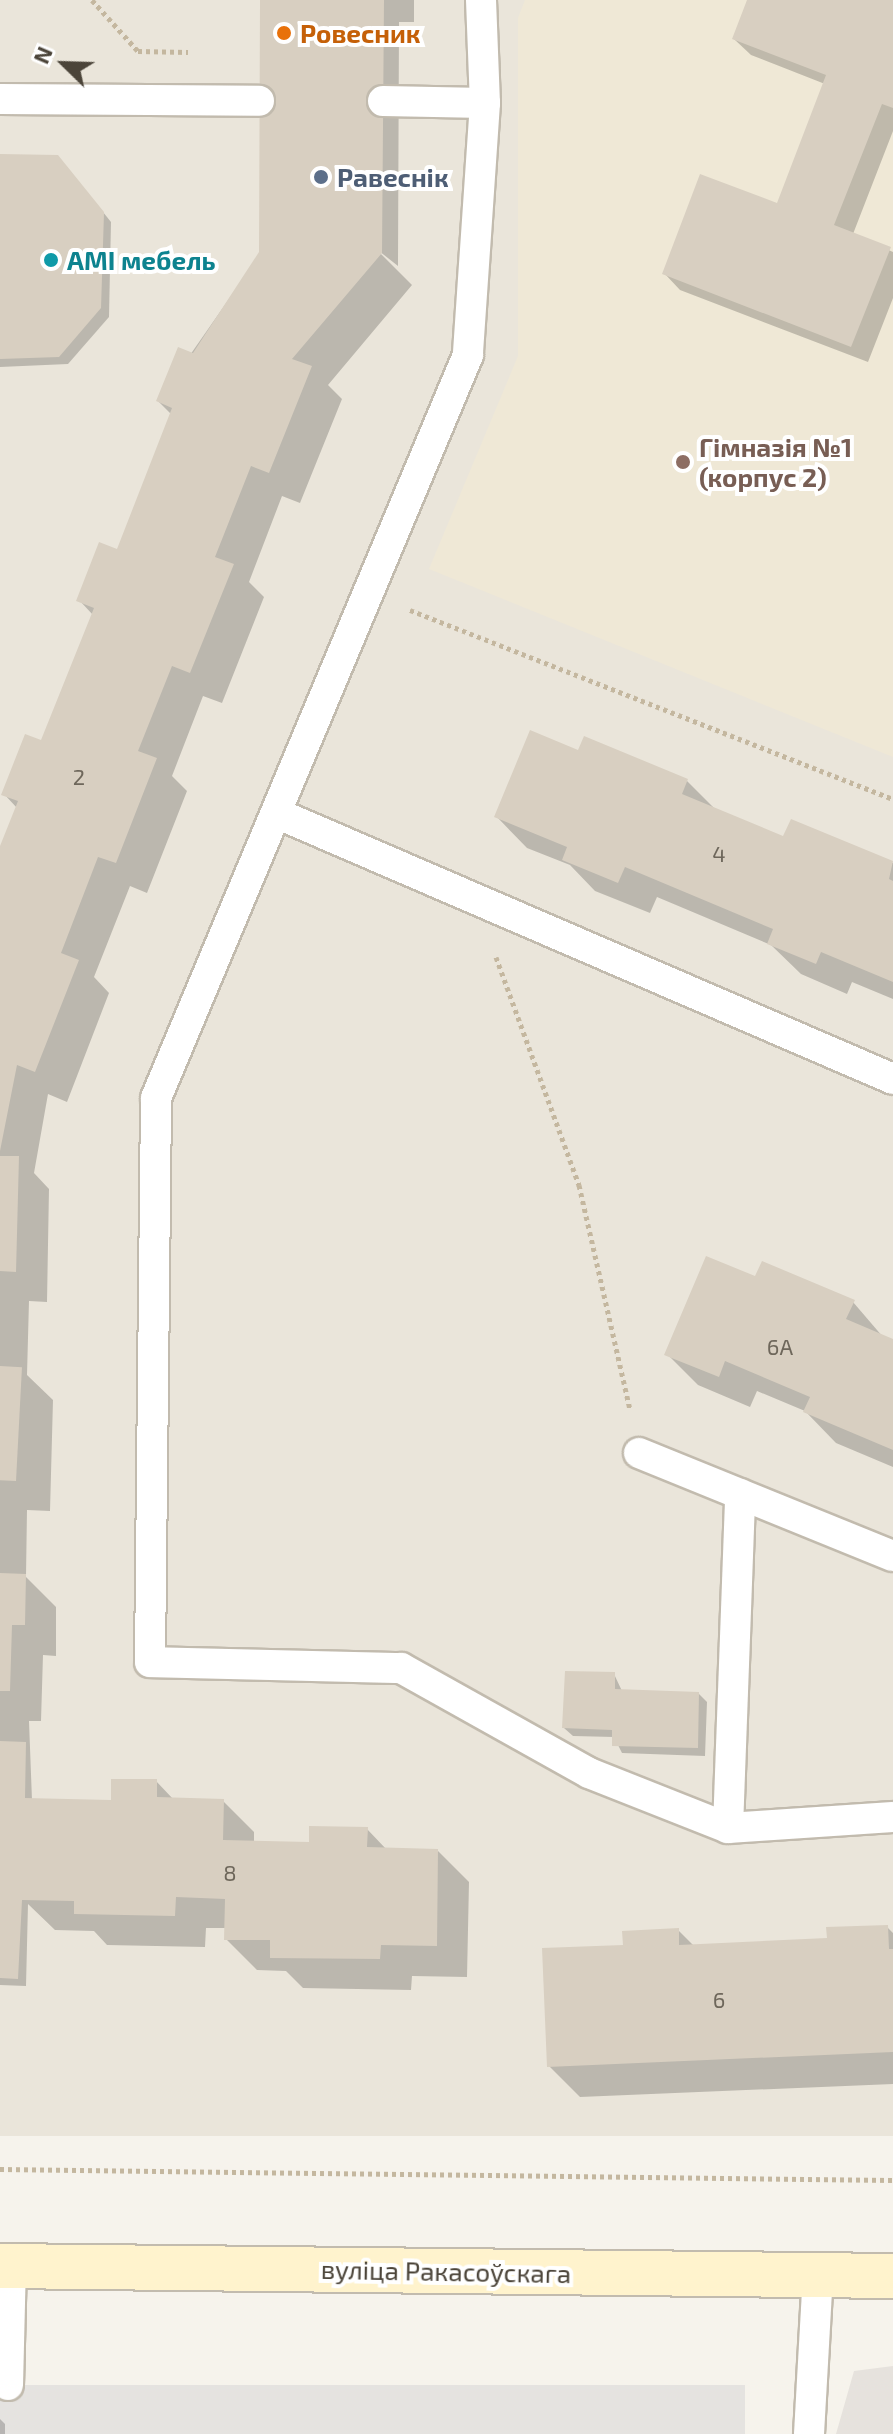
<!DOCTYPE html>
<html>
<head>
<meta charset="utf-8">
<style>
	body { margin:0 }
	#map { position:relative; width:893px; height:2434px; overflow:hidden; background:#f6f3ec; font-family:"Exo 2",sans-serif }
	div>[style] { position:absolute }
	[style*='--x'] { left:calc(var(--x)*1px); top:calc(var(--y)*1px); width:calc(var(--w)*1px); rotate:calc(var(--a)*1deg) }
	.residential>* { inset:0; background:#eae5da; transform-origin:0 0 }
	.industrial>* { inset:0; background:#e6e2dd }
	.education>* { inset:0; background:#efe8d6 }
	.parking>* { inset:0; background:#e5e3e0; transform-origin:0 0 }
	.shadow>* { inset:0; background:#0003 }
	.building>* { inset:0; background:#d8cfc1; transform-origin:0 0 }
	.path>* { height:5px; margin-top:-2.5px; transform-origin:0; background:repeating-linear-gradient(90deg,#c4b79f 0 4px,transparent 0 8px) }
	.roads { filter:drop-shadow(2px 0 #c2bbae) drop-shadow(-2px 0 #c2bbae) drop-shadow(0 2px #c2bbae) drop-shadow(0 -2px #c2bbae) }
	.lane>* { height:30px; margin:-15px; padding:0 15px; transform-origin:15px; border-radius:15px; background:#fff }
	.secondary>* { height:44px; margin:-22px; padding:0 22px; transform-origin:22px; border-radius:22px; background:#fff3cd }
	.dots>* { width:22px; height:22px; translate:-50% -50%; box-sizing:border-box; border:4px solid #fff; border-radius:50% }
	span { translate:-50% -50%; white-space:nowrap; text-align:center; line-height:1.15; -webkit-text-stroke:8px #fff; paint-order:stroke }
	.number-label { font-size:22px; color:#6e675b }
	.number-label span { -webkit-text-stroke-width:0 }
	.food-label { font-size:26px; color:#c56008; font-weight:700 }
	.left { translate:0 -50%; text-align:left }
	.service-label { font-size:26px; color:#4e5e75; font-weight:700 }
	.culture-label { font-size:26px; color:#0d838f; font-weight:700 }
	.education-label { font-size:26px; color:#785e54; font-weight:700 }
	.street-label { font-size:26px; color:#4b4439 }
	.north { position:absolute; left:24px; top:24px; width:80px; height:80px; -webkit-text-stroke:6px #fff; paint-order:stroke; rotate:293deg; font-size:22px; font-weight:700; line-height:32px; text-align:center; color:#4b4439 }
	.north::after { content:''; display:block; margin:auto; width:28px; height:36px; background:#4b4439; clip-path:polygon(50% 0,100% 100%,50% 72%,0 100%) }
</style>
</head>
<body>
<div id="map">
	<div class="residential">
		<div style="left:0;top:0;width:893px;height:2136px"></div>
	</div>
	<div class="industrial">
		<div style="clip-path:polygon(893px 2366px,893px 2434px,836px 2434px,854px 2371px)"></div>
	</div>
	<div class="education">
		<div style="clip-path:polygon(525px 0,893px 0,893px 757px,429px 569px,518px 356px,518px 18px)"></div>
	</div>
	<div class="parking">
		<div style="left:0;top:2385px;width:745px;height:49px"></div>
	</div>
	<div class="shadow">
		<div style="clip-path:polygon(262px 0,414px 0,414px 22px,399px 22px,398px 266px,374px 247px,412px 285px,328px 385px,342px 399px,300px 503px,282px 496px,249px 582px,264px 597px,222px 703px,203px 696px,172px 776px,187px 791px,147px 893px,130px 886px,94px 977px,109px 993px,67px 1102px,48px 1094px,34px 1173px,49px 1189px,47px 1302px,29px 1301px,27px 1375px,53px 1400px,50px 1511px,27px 1510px,26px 1577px,56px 1607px,56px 1656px,43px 1655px,41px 1721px,29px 1721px,32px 1800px,113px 1802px,156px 1781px,174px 1800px,223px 1801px,254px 1832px,254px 1843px,311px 1844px,367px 1829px,387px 1850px,438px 1851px,469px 1882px,467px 1977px,412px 1976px,411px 1990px,303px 1988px,286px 1971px,257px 1970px,226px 1939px,226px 1928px,206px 1928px,205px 1947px,107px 1945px,94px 1931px,55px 1930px,28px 1904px,26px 1986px,0 1985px,0 851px,17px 808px,4px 794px,43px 743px,93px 615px,79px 600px,118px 552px,171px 414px,158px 401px,261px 253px)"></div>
		<div style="clip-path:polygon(749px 0,893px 0,893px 131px,853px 234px,893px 252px,893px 298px,868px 362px,680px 290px,664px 273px,778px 206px,825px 84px,751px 55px,734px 39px)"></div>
		<div style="clip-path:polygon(0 156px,66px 166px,111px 222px,109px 317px,68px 364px,0 367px)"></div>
		<div style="clip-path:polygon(579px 752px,687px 781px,716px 810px,785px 838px,792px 822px,893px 863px,893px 999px,852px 982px,847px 994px,801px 974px,771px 945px,657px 897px,650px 913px,595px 891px,570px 865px,527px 848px,496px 816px)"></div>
		<div style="clip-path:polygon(756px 1279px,853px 1302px,883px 1337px,893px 1341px,893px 1467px,836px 1443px,805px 1411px,757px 1391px,750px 1407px,698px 1385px,667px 1354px)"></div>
		<div style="clip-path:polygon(614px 1674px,622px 1691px,699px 1694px,707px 1702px,705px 1756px,622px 1753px,614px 1737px,573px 1736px,564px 1728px)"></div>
		<div style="clip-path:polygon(887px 1927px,893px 1933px,893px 2084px,580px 2097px,549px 2066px,626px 1947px,678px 1930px,694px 1946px,829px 1940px)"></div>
		<div style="clip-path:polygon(0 2419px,5px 2424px,5px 2434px,0 2434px)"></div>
	</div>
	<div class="building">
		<div style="clip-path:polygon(260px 0,384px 0,382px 253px,292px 359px,312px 366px,269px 473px,251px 466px,215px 557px,234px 564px,190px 673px,172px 666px,138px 751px,157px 758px,116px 863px,98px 857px,61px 953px,79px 960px,35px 1072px,17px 1065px,0 1151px,0 846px,18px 801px,1px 795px,25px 734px,41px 740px,94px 608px,76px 601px,99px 542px,117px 549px,172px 408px,156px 401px,178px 347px,193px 353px,259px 252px)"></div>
		<div style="clip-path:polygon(747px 0,893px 0,893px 108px,882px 104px,834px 225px,891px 247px,851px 347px,662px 274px,700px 174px,777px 203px,826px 75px,732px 39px)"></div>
		<div style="clip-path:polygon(0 154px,58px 155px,104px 212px,101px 308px,59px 357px,0 359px)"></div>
		<div style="clip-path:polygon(530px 730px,578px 750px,584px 736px,688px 779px,682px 794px,783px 836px,791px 819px,893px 861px,889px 879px,893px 881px,893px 982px,821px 952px,816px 964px,767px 944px,773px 929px,625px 867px,618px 883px,562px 860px,567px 847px,494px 817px)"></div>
		<div style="clip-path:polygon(0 1156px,19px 1156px,16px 1272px,0 1271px)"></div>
		<div style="clip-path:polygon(706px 1256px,755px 1276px,762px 1261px,855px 1300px,846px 1319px,893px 1339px,893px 1450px,803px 1412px,810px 1397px,725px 1361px,719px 1377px,664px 1355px)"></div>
		<div style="left:0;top:1366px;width:22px;height:114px;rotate:3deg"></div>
		<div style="clip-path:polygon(0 1573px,26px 1574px,25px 1625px,12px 1625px,10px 1691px,0 1691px)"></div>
		<div style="clip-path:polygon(565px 1671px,615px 1672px,615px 1689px,699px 1692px,698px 1748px,612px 1746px,612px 1730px,562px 1728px)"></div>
		<div style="clip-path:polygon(0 1741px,26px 1742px,25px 1798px,111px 1800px,111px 1779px,157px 1779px,157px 1797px,224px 1799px,223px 1840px,309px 1842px,309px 1826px,368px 1827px,367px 1847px,438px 1849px,437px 1946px,381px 1945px,380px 1959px,270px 1958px,270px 1940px,224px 1940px,225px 1899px,176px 1897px,175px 1916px,74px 1914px,74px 1901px,22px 1900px,18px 1979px,0 1978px)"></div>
		<div style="clip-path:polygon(888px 1925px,889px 1949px,893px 1949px,893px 2052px,547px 2067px,542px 1948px,623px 1945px,622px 1931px,679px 1928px,679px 1945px,827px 1938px,826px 1927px)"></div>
	</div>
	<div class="path">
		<div style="--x:92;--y:0;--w:69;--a:48"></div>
		<div style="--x:138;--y:51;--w:50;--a:1.1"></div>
		<div style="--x:410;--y:610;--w:519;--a:21.37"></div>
		<div style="--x:496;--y:957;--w:243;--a:70"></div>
		<div style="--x:579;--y:1185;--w:231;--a:77.2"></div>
		<div style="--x:0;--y:2169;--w:893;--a:0.71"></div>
	</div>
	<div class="roads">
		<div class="lane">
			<div style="--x:481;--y:0;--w:103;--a:87.8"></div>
			<div style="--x:485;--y:103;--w:253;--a:93.9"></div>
			<div style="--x:468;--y:355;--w:806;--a:112.78"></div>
			<div style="--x:156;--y:1098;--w:564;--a:90.61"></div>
			<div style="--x:150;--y:1662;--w:251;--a:1.4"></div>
			<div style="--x:401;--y:1668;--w:215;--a:29.2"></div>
			<div style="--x:589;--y:1773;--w:149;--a:21.6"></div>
			<div style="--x:728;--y:1828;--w:334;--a:-87.9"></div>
			<div style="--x:0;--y:99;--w:259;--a:0.4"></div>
			<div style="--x:383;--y:101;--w:102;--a:1.1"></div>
			<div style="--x:276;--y:813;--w:672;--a:23.32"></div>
			<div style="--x:639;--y:1453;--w:274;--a:22.1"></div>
			<div style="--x:728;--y:1828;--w:165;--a:-3.8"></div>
			<div style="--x:8;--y:2385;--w:119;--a:-88.6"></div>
			<div style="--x:809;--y:2434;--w:159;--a:-86.8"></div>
		</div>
		<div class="secondary">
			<div style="--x:0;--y:2266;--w:893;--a:0.64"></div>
		</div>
	</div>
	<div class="dots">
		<div style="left:284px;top:33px;background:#e8710a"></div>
		<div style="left:321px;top:177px;background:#5c6f8a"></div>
		<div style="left:51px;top:260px;background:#0f9aa8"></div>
		<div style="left:683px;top:462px;background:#8d6e63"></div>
	</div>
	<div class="number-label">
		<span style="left:79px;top:777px">2</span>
		<span style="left:719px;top:854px">4</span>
		<span style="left:780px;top:1347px">6А</span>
		<span style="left:230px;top:1873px">8</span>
		<span style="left:719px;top:2000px">6</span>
	</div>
	<div class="food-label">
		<span class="left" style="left:300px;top:33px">Ровесник</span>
	</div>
	<div class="service-label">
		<span class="left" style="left:337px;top:177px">Равеснік</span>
	</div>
	<div class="culture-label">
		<span class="left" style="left:67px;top:260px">AMI мебель</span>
	</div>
	<div class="education-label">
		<span class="left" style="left:699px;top:462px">Гімназія №1<br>(корпус 2)</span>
	</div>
	<div class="street-label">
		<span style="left:446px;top:2271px;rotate:1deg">вуліца Ракасоўскага</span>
	</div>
	<div class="north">N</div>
</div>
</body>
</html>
